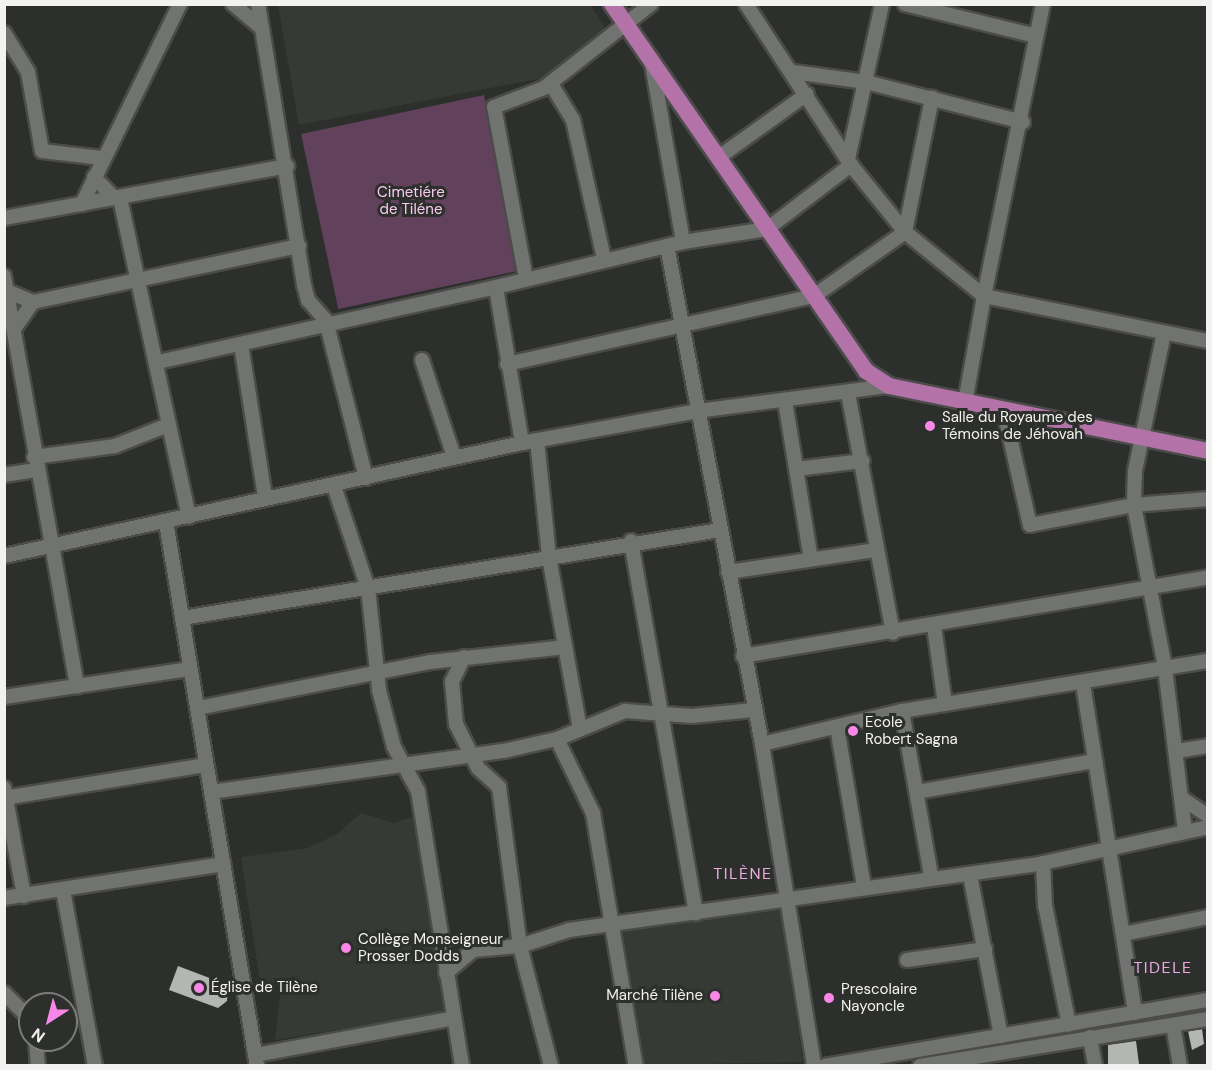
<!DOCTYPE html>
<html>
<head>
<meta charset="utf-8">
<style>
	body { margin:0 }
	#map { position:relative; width:1212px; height:1070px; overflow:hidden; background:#2d2f2d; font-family:"DM Sans",sans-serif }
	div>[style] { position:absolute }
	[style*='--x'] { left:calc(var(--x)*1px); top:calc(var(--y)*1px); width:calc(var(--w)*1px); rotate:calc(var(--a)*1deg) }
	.built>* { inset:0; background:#353a34 }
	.green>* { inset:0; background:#61415b; transform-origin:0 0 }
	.stream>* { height:3px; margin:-1.5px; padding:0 1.5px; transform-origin:1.5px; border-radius:1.5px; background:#234c1c }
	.building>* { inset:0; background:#b4b6b4 }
	.roads { filter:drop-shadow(2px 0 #4b4c4a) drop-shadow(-2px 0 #4b4c4a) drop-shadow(0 2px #4b4c4a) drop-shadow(0 -2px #4b4c4a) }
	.minor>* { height:14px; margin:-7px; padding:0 7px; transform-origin:7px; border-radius:7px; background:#717370 }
	.major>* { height:16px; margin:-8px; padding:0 8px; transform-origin:8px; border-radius:8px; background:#b373a9 }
	.dots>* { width:16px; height:16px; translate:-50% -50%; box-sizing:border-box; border:3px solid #2d2f2d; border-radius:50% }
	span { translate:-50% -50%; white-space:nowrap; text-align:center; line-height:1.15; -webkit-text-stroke:6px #2d2f2d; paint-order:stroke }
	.park-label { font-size:15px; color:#f9caef }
	.poi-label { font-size:15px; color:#f2f3f1 }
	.left { translate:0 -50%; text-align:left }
	.right { translate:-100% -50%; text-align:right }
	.neighbourhood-label { font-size:16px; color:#eaabdf; letter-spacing:1.5px }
	.frame { position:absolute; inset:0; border:6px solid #f2f3f1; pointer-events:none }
	.north { position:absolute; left:18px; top:992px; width:60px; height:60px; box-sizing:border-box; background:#2d2f2d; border:2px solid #7c7d7b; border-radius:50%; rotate:216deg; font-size:16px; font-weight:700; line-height:24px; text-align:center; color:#f2f3f1 }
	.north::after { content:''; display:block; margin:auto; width:21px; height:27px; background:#f987e8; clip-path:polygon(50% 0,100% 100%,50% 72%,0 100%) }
</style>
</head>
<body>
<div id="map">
	<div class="built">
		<div style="clip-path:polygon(278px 5px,590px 5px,606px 29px,543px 78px,299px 125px)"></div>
		<div style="clip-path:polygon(361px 813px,394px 823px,419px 814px,448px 1012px,275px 1040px,281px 986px,260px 981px,241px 857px,308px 848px,337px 834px)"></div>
		<div style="clip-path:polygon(780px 908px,803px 1062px,645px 1065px,622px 932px)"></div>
	</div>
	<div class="green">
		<div style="left:484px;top:95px;width:179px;height:187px;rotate:78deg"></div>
	</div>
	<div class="stream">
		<div style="--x:900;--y:1060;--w:291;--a:-9.5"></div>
	</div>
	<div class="building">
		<div style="clip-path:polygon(178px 966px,228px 985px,227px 1001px,218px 1008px,169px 990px)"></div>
		<div style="clip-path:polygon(1202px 1029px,1204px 1044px,1192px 1050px,1188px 1031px)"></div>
		<div style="clip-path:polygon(1136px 1041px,1139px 1064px,1108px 1065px,1108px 1045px)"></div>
	</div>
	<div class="roads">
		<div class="minor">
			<div style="--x:233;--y:4;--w:38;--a:40"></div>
			<div style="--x:258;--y:4;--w:285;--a:80.7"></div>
			<div style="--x:304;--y:285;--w:16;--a:75"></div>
			<div style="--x:308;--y:300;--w:28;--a:49"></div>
			<div style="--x:326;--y:321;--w:162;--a:75.7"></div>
			<div style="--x:746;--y:4;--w:192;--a:56.9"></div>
			<div style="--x:851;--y:165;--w:86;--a:51.1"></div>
			<div style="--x:905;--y:232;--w:102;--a:39"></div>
			<div style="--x:984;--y:296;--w:109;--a:100.1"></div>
			<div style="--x:905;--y:4;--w:135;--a:13.7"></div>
			<div style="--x:1043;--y:4;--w:298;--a:101.4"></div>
			<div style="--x:984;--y:296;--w:228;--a:11.4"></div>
			<div style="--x:4;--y:33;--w:46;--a:58.4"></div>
			<div style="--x:28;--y:72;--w:80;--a:80"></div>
			<div style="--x:42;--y:151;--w:60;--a:6.7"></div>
			<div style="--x:652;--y:64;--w:181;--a:80.1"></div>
			<div style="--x:793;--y:72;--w:74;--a:7.8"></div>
			<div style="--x:866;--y:82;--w:162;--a:14.3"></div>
			<div style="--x:551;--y:84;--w:42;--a:58.6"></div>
			<div style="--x:573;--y:120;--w:142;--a:77.4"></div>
			<div style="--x:719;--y:157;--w:108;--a:-35.6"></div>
			<div style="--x:848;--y:159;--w:159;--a:-77.6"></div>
			<div style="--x:94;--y:177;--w:30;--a:46"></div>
			<div style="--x:120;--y:198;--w:326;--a:77.8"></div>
			<div style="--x:82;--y:204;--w:223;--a:-63.9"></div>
			<div style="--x:4;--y:218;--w:288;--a:-10.4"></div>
			<div style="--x:667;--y:246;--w:507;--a:79.2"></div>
			<div style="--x:762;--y:744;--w:326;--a:80.8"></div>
			<div style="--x:4;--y:276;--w:417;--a:79.9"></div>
			<div style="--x:526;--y:279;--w:175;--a:-100.5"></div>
			<div style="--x:494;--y:107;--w:53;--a:-20.8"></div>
			<div style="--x:544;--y:88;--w:136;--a:-38.1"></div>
			<div style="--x:7;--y:291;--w:28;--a:23"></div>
			<div style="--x:33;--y:302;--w:272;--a:-11.9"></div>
			<div style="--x:14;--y:329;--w:33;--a:-55"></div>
			<div style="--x:1164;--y:333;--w:141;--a:101.9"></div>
			<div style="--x:1135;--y:471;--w:34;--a:92"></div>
			<div style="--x:1134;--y:505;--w:166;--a:79.2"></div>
			<div style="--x:1165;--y:668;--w:165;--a:83"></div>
			<div style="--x:241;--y:344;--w:156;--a:81.1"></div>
			<div style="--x:422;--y:360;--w:102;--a:71.7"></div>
			<div style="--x:158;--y:362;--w:346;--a:-12.5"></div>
			<div style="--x:507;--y:364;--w:314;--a:-12.5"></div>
			<div style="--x:814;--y:296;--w:111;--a:-35.1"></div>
			<div style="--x:905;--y:232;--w:137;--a:-78.6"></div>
			<div style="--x:848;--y:393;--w:244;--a:79.4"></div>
			<div style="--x:785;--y:401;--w:160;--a:80.7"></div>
			<div style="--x:1004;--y:411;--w:117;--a:77.2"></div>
			<div style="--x:1030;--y:525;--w:106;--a:-10.9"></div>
			<div style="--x:1134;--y:505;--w:74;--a:-4.6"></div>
			<div style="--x:537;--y:440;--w:118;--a:84.1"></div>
			<div style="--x:549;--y:557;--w:175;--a:79.8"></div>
			<div style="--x:522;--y:443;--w:158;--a:-99.5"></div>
			<div style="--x:496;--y:287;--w:192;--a:-13.5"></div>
			<div style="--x:683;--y:242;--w:85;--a:-8.8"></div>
			<div style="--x:767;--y:229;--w:106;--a:-37.3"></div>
			<div style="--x:34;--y:457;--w:82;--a:-7.7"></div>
			<div style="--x:115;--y:446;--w:57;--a:-21.6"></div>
			<div style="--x:796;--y:469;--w:67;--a:-6.8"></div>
			<div style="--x:4;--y:475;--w:32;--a:-9"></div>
			<div style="--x:334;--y:486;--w:108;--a:71.6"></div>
			<div style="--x:368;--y:588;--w:103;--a:83.8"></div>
			<div style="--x:379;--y:690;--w:59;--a:75.3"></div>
			<div style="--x:394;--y:747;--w:50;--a:61.4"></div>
			<div style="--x:418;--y:791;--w:278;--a:80.9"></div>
			<div style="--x:166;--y:522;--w:552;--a:80.5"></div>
			<div style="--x:631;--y:541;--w:378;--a:80.1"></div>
			<div style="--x:4;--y:556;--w:530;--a:-12.31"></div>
			<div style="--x:522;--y:443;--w:179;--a:-10.3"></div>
			<div style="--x:698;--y:411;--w:193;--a:-7.5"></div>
			<div style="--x:728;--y:572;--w:150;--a:-8.5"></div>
			<div style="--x:182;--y:618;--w:545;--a:-9.29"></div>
			<div style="--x:934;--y:626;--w:79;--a:82"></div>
			<div style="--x:743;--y:656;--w:472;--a:-9.6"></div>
			<div style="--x:464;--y:657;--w:28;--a:116"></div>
			<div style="--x:452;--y:682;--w:42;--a:84.6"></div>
			<div style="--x:456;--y:724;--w:49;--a:63.4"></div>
			<div style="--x:478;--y:768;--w:28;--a:42"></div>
			<div style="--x:499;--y:787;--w:160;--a:82.5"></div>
			<div style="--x:520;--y:946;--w:124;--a:75.5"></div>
			<div style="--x:1083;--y:684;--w:333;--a:81"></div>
			<div style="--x:4;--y:697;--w:188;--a:-8.6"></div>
			<div style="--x:198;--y:708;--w:237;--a:-11.2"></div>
			<div style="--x:430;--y:662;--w:136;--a:-6.3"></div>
			<div style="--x:902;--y:711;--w:168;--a:80"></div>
			<div style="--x:837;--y:727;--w:162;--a:80.4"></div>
			<div style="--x:557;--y:739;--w:82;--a:64.1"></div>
			<div style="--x:593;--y:813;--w:257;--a:80.4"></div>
			<div style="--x:762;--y:744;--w:144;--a:-13.3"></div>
			<div style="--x:902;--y:711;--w:310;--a:-9.3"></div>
			<div style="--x:1177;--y:751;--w:31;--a:-9"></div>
			<div style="--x:4;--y:788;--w:110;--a:79.5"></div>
			<div style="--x:211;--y:792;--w:296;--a:-8"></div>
			<div style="--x:504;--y:751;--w:54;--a:-12.8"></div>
			<div style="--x:557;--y:739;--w:74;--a:-22.4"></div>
			<div style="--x:625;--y:711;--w:67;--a:4.3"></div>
			<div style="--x:692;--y:716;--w:62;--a:-5.5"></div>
			<div style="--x:917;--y:792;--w:181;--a:-9.9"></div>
			<div style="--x:4;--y:798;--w:205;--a:-9.3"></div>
			<div style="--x:1183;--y:799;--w:30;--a:34"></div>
			<div style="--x:1043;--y:863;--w:42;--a:87.3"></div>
			<div style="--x:1045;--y:905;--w:122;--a:78.7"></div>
			<div style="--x:970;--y:875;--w:164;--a:79.1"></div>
			<div style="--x:63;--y:890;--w:179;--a:79.7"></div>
			<div style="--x:4;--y:898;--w:222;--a:-8.8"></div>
			<div style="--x:1123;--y:934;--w:87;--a:-11.3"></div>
			<div style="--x:907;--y:960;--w:79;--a:-8"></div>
			<div style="--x:446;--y:973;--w:35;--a:-40"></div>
			<div style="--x:473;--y:950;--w:47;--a:-4.9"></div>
			<div style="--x:520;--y:946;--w:52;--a:-18.1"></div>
			<div style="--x:569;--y:930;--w:479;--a:-8"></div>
			<div style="--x:1043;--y:863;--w:169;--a:-12.3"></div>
			<div style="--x:4;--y:993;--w:37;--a:45"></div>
			<div style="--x:1173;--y:1025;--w:42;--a:80.3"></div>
			<div style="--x:1090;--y:1037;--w:29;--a:80"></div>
			<div style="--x:36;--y:1040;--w:26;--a:86"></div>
			<div style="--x:255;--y:1055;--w:202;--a:-10.5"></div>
			<div style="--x:825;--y:1066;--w:389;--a:-9.8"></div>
			<div style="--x:920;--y:1066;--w:292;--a:-9.3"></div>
		</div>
		<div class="major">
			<div style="--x:612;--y:4;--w:446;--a:55.3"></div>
			<div style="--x:866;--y:371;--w:27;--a:33"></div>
			<div style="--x:889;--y:386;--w:326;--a:11.5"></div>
		</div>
	</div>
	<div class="dots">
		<div style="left:930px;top:426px;background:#f987e8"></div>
		<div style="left:853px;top:731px;background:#f987e8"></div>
		<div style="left:346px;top:948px;background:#f987e8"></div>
		<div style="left:199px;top:988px;background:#f987e8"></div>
		<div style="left:715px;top:996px;background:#f987e8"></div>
		<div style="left:829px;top:998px;background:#f987e8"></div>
	</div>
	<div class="park-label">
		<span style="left:411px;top:201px">Cimetiére<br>de Tiléne</span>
	</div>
	<div class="poi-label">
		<span class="left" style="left:942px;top:426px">Salle du Royaume des<br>Témoins de Jéhovah</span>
		<span class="left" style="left:865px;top:731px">Ecole<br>Robert Sagna</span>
		<span class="left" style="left:358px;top:948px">Collège Monseigneur<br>Prosser Dodds</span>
		<span class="left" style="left:211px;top:988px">Église de Tilène</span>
		<span class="left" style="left:841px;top:998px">Prescolaire<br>Nayoncle</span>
		<span class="right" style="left:703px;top:996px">Marché Tilène</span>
	</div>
	<div class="neighbourhood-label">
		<span style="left:743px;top:874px">TILÈNE</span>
		<span style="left:1163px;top:968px">TIDELE</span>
	</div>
	<div class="frame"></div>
	<div class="north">N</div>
</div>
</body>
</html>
